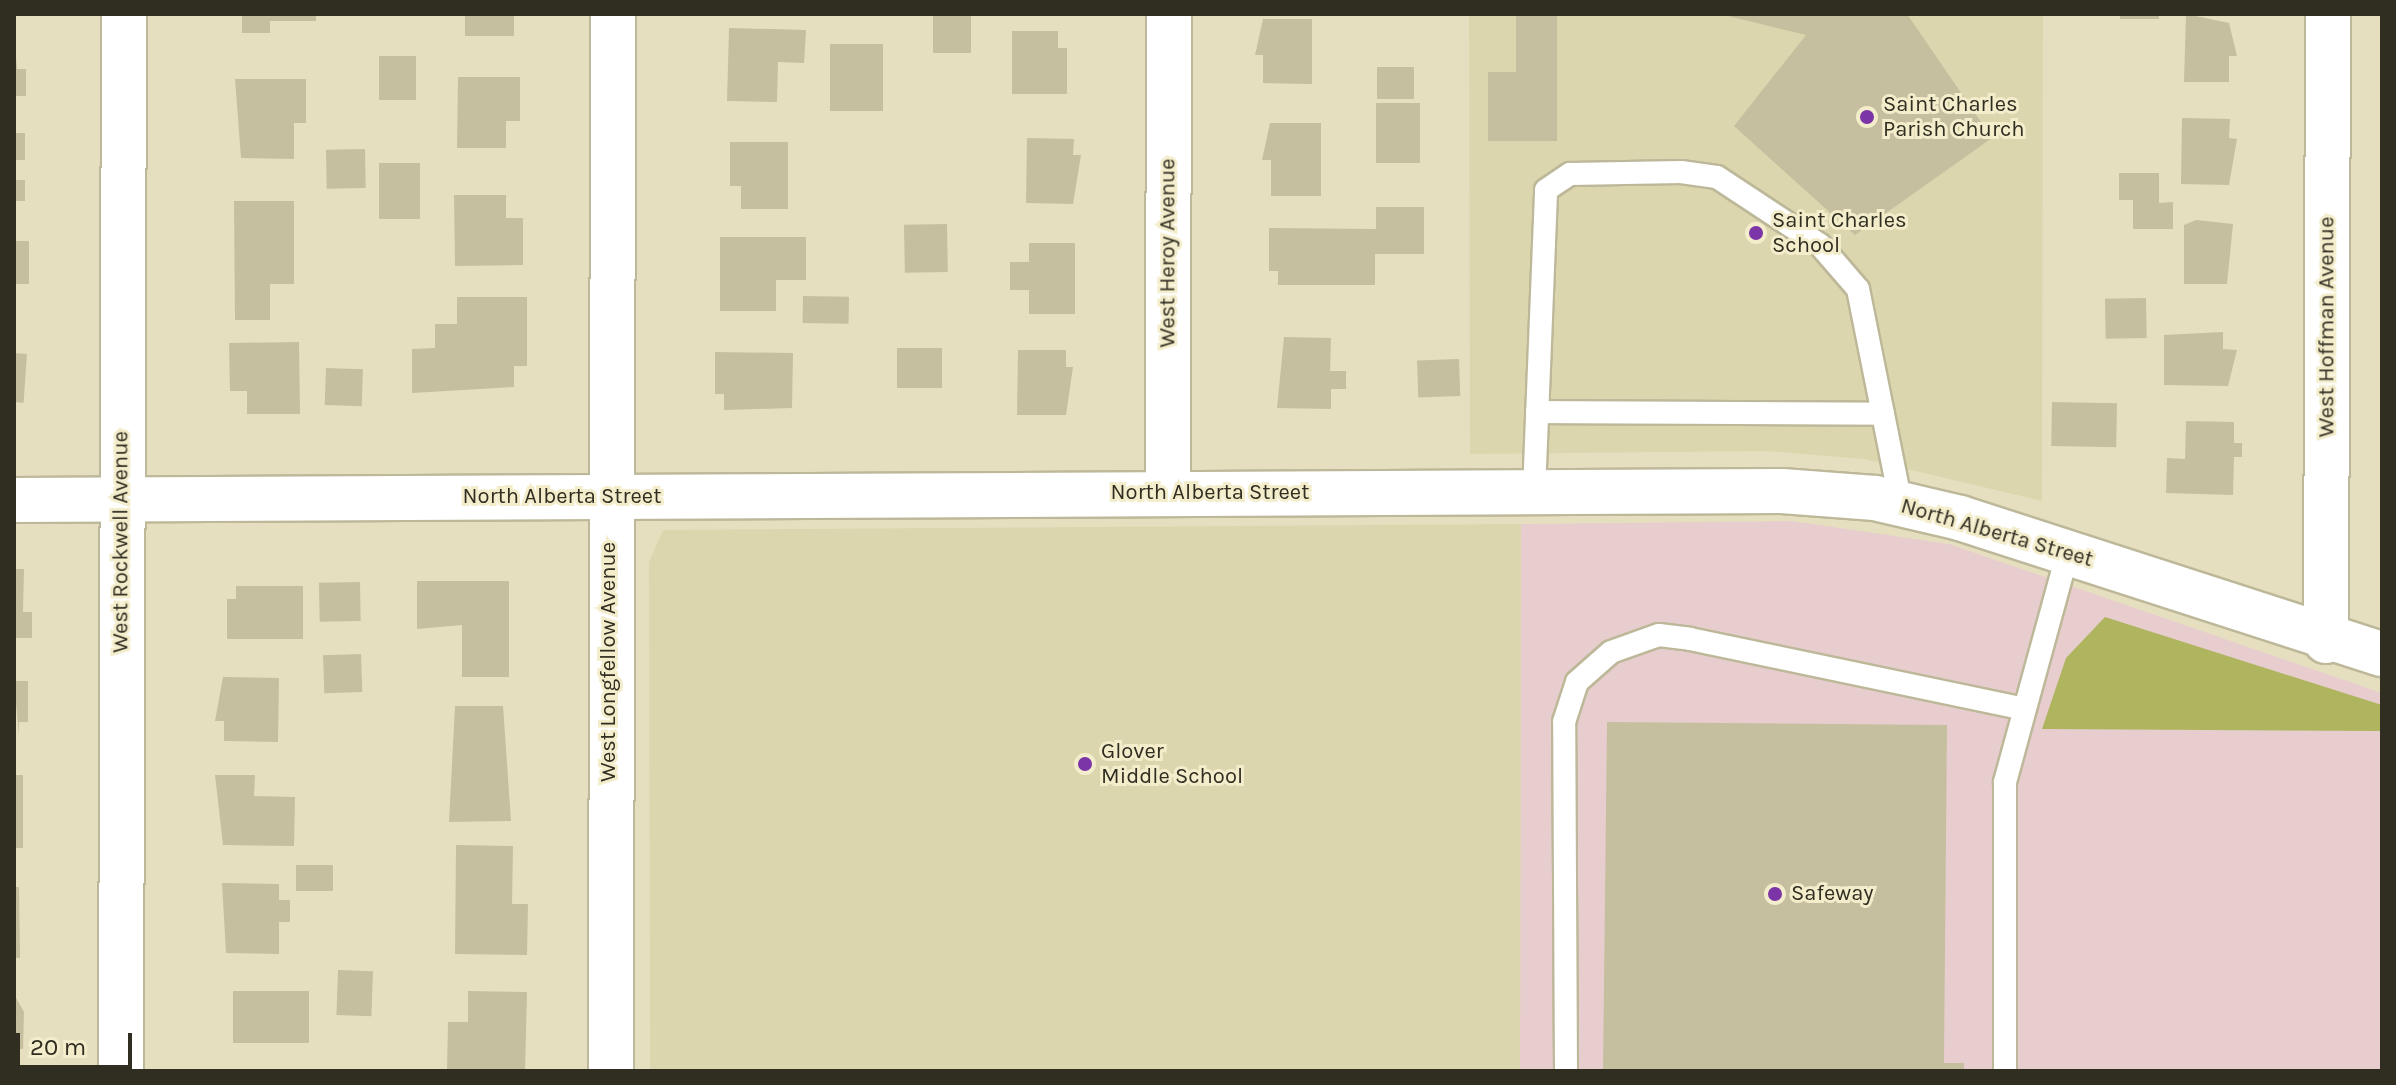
<!DOCTYPE html>
<html>
<head>
<meta charset="utf-8">
<style>
	body { margin:0 }
	#map { position:relative; width:2396px; height:1085px; overflow:hidden; background:#e6dfbf; font-family:Karla,sans-serif }
	div>[style] { position:absolute }
	[style*='--x'] { left:calc(var(--x)*1px); top:calc(var(--y)*1px); width:calc(var(--w)*1px); rotate:calc(var(--a)*1deg) }
	.commercial>* { inset:0; background:#e8cdcf }
	.built>* { inset:0; background:#dcd6ae }
	.green>* { inset:0; background:#afb45e }
	.building>* { inset:0; background:#c5bf9f; transform-origin:0 0 }
	.roads { filter:drop-shadow(2px 0 #bdb899) drop-shadow(-2px 0 #bdb899) drop-shadow(0 2px #bdb899) drop-shadow(0 -2px #bdb899) }
	.service>* { height:22px; margin:-11px; padding:0 11px; transform-origin:11px; border-radius:11px; background:#fff }
	.minor>* { height:44px; margin:-22px; padding:0 22px; transform-origin:22px; border-radius:22px; background:#fff }
	.secondary>* { height:44px; margin:-22px; padding:0 22px; transform-origin:22px; border-radius:22px; background:#fff }
	.dots>* { width:22px; height:22px; translate:-50% -50%; box-sizing:border-box; border:4px solid #f3edcc; border-radius:50% }
	span { translate:-50% -50%; white-space:nowrap; text-align:center; line-height:1.15; -webkit-text-stroke:6px #f3edcc; paint-order:stroke }
	.poi-label { font-size:22px; color:#302d21 }
	.left { translate:0 -50%; text-align:left }
	.street-label { font-size:22px; color:#302d21 }
	.frame { position:absolute; inset:0; border:16px solid #302d21; pointer-events:none }
	.scale { position:absolute; left:16px; top:1033px; width:116px; height:36px; box-sizing:border-box; border:4px solid #302d21; border-top:0; padding-left:10px; font-size:24px; line-height:28px; white-space:nowrap; color:#302d21; -webkit-text-stroke:6px #f3edcc; paint-order:stroke }
</style>
</head>
<body>
<div id="map">
	<div class="commercial">
		<div style="clip-path:polygon(1792px 521px,1949px 544px,2382px 693px,2382px 1071px,1520px 1071px,1521px 524px)"></div>
	</div>
	<div class="built">
		<div style="clip-path:polygon(1469px 14px,2043px 14px,2042px 501px,1864px 459px,1765px 451px,1470px 454px)"></div>
		<div style="clip-path:polygon(1521px 524px,1520px 1071px,650px 1071px,649px 562px,663px 530px)"></div>
	</div>
	<div class="green">
		<div style="clip-path:polygon(2105px 617px,2382px 705px,2382px 731px,2042px 729px,2066px 658px)"></div>
	</div>
	<div class="building">
		<div style="clip-path:polygon(242px 14px,316px 14px,316px 21px,270px 21px,270px 33px,242px 33px)"></div>
		<div style="left:465px;top:14px;width:49px;height:22px"></div>
		<div style="left:933px;top:14px;width:38px;height:39px"></div>
		<div style="clip-path:polygon(1516px 14px,1557px 14px,1557px 141px,1488px 141px,1488px 72px,1516px 72px)"></div>
		<div style="clip-path:polygon(1720px 14px,1907px 14px,1992px 138px,1855px 235px,1734px 126px,1806px 35px)"></div>
		<div style="left:2120px;top:14px;width:39px;height:5px"></div>
		<div style="clip-path:polygon(2186px 14px,2229px 23px,2237px 56px,2229px 56px,2229px 82px,2184px 82px)"></div>
		<div style="clip-path:polygon(1263px 19px,1312px 19px,1312px 84px,1263px 83px,1263px 55px,1255px 55px)"></div>
		<div style="clip-path:polygon(729px 28px,806px 30px,804px 63px,778px 62px,777px 102px,727px 101px)"></div>
		<div style="clip-path:polygon(14px 30px,17px 69px,26px 69px,26px 96px,14px 96px)"></div>
		<div style="clip-path:polygon(1012px 31px,1058px 31px,1058px 48px,1067px 48px,1067px 94px,1012px 94px)"></div>
		<div style="left:830px;top:44px;width:53px;height:67px"></div>
		<div style="left:379px;top:56px;width:37px;height:44px"></div>
		<div style="left:1377px;top:67px;width:37px;height:32px"></div>
		<div style="clip-path:polygon(458px 77px,520px 77px,520px 121px,506px 121px,506px 148px,457px 148px)"></div>
		<div style="clip-path:polygon(235px 79px,306px 79px,306px 123px,294px 123px,294px 159px,241px 158px)"></div>
		<div style="left:1420px;top:103px;width:60px;height:44px;rotate:90deg"></div>
		<div style="clip-path:polygon(2182px 118px,2230px 119px,2229px 138px,2237px 139px,2229px 185px,2181px 184px)"></div>
		<div style="clip-path:polygon(1270px 123px,1321px 123px,1321px 196px,1271px 196px,1271px 160px,1262px 160px)"></div>
		<div style="left:14px;top:133px;width:11px;height:27px"></div>
		<div style="clip-path:polygon(1027px 138px,1074px 139px,1073px 155px,1081px 155px,1073px 204px,1026px 203px)"></div>
		<div style="clip-path:polygon(730px 142px,788px 142px,788px 209px,741px 209px,741px 186px,730px 186px)"></div>
		<div style="left:365px;top:149px;width:39px;height:39px;rotate:89deg"></div>
		<div style="left:379px;top:163px;width:41px;height:56px"></div>
		<div style="clip-path:polygon(2119px 173px,2159px 173px,2159px 203px,2173px 202px,2173px 229px,2133px 229px,2133px 200px,2119px 200px)"></div>
		<div style="left:14px;top:180px;width:11px;height:21px"></div>
		<div style="clip-path:polygon(454px 195px,506px 195px,506px 218px,523px 218px,523px 265px,455px 266px)"></div>
		<div style="clip-path:polygon(234px 201px,294px 201px,294px 284px,270px 284px,270px 320px,235px 320px)"></div>
		<div style="clip-path:polygon(1376px 207px,1424px 207px,1424px 254px,1375px 254px,1375px 285px,1278px 285px,1278px 271px,1269px 271px,1269px 228px,1376px 229px)"></div>
		<div style="clip-path:polygon(2196px 220px,2233px 224px,2227px 284px,2184px 284px,2184px 225px)"></div>
		<div style="left:947px;top:224px;width:48px;height:43px;rotate:89deg"></div>
		<div style="clip-path:polygon(720px 237px,806px 237px,806px 280px,776px 280px,776px 311px,720px 311px)"></div>
		<div style="left:14px;top:241px;width:15px;height:43px"></div>
		<div style="clip-path:polygon(1029px 243px,1075px 243px,1075px 314px,1029px 314px,1029px 290px,1010px 290px,1010px 262px,1029px 262px)"></div>
		<div style="left:803px;top:296px;width:46px;height:27px;rotate:1deg"></div>
		<div style="clip-path:polygon(457px 297px,527px 297px,527px 366px,514px 366px,514px 387px,412px 393px,412px 349px,435px 348px,435px 324px,457px 324px)"></div>
		<div style="left:2146px;top:298px;width:40px;height:41px;rotate:89deg"></div>
		<div style="clip-path:polygon(2223px 332px,2223px 349px,2237px 350px,2228px 386px,2164px 385px,2164px 335px)"></div>
		<div style="clip-path:polygon(1284px 337px,1331px 338px,1330px 371px,1346px 371px,1346px 389px,1331px 389px,1331px 409px,1277px 408px)"></div>
		<div style="clip-path:polygon(299px 342px,300px 414px,247px 414px,247px 391px,230px 391px,229px 343px)"></div>
		<div style="left:897px;top:348px;width:45px;height:40px"></div>
		<div style="clip-path:polygon(1018px 350px,1066px 350px,1066px 367px,1073px 367px,1066px 415px,1017px 415px)"></div>
		<div style="clip-path:polygon(715px 352px,793px 353px,792px 408px,724px 410px,724px 394px,715px 394px)"></div>
		<div style="left:14px;top:353px;width:13px;height:49px;rotate:4deg"></div>
		<div style="left:1459px;top:359px;width:37px;height:42px;rotate:88deg"></div>
		<div style="left:326px;top:368px;width:37px;height:37px;rotate:2deg"></div>
		<div style="left:2052px;top:402px;width:65px;height:44px;rotate:1deg"></div>
		<div style="clip-path:polygon(2186px 421px,2234px 422px,2234px 443px,2242px 443px,2242px 457px,2234px 457px,2233px 495px,2166px 493px,2167px 458px,2185px 459px)"></div>
		<div style="clip-path:polygon(14px 569px,24px 569px,23px 612px,32px 612px,32px 638px,14px 638px)"></div>
		<div style="clip-path:polygon(417px 581px,509px 581px,509px 677px,462px 677px,462px 625px,417px 629px)"></div>
		<div style="left:360px;top:582px;width:39px;height:41px;rotate:89deg"></div>
		<div style="clip-path:polygon(236px 586px,303px 586px,303px 639px,227px 639px,227px 599px,236px 599px)"></div>
		<div style="left:361px;top:654px;width:38px;height:38px;rotate:88deg"></div>
		<div style="clip-path:polygon(223px 677px,279px 678px,278px 742px,224px 741px,224px 721px,215px 721px)"></div>
		<div style="clip-path:polygon(14px 681px,28px 681px,28px 722px,19px 722px,19px 736px)"></div>
		<div style="clip-path:polygon(455px 706px,503px 706px,511px 821px,449px 822px)"></div>
		<div style="clip-path:polygon(1607px 722px,1947px 725px,1944px 1063px,1964px 1063px,1964px 1071px,1603px 1071px)"></div>
		<div style="left:14px;top:775px;width:9px;height:73px"></div>
		<div style="clip-path:polygon(215px 775px,255px 775px,254px 796px,295px 797px,294px 846px,223px 845px)"></div>
		<div style="clip-path:polygon(456px 845px,513px 846px,512px 904px,528px 904px,527px 955px,455px 954px)"></div>
		<div style="left:296px;top:865px;width:37px;height:26px"></div>
		<div style="clip-path:polygon(222px 883px,279px 884px,279px 900px,290px 900px,290px 922px,279px 922px,279px 954px,226px 953px)"></div>
		<div style="clip-path:polygon(14px 887px,19px 887px,20px 958px,14px 958px)"></div>
		<div style="left:338px;top:970px;width:35px;height:45px;rotate:2deg"></div>
		<div style="left:233px;top:991px;width:76px;height:52px"></div>
		<div style="clip-path:polygon(468px 991px,527px 992px,525px 1071px,447px 1071px,448px 1022px,468px 1022px)"></div>
		<div style="clip-path:polygon(14px 994px,24px 1012px,23px 1049px,14px 1049px)"></div>
	</div>
	<div class="roads">
		<div class="service">
			<div style="--x:1537;--y:412;--w:346;--a:0.3"></div>
			<div style="--x:1534;--y:492;--w:302;--a:-87.7"></div>
			<div style="--x:1546;--y:190;--w:29;--a:-34"></div>
			<div style="--x:1570;--y:174;--w:111;--a:-1"></div>
			<div style="--x:1681;--y:172;--w:36;--a:8"></div>
			<div style="--x:1717;--y:177;--w:123;--a:33.4"></div>
			<div style="--x:1820;--y:245;--w:58;--a:49.2"></div>
			<div style="--x:1858;--y:289;--w:219;--a:78.7"></div>
			<div style="--x:1566;--y:1071;--w:349;--a:-90.3"></div>
			<div style="--x:1564;--y:722;--w:42;--a:-72"></div>
			<div style="--x:1577;--y:682;--w:45;--a:-41.4"></div>
			<div style="--x:1611;--y:652;--w:51;--a:-19.5"></div>
			<div style="--x:1659;--y:635;--w:31;--a:7"></div>
			<div style="--x:1690;--y:639;--w:336;--a:11.8"></div>
			<div style="--x:2005;--y:1071;--w:289;--a:-90"></div>
			<div style="--x:2005;--y:782;--w:239;--a:-74.7"></div>
		</div>
		<div class="minor">
			<div style="--x:1168;--y:493;--w:479;--a:-89.9"></div>
			<div style="--x:2326;--y:641;--w:627;--a:-89.82"></div>
			<div style="--x:121;--y:1071;--w:1057;--a:-89.84"></div>
			<div style="--x:611;--y:1071;--w:1057;--a:-89.89"></div>
		</div>
		<div class="secondary">
			<div style="--x:14;--y:500;--w:1768;--a:-0.29"></div>
			<div style="--x:1782;--y:491;--w:93;--a:4.3"></div>
			<div style="--x:1875;--y:498;--w:87;--a:13.2"></div>
			<div style="--x:1960;--y:518;--w:443;--a:17.9"></div>
		</div>
	</div>
	<div class="dots">
		<div style="left:1867px;top:117px;background:#7c35a7"></div>
		<div style="left:1756px;top:233px;background:#7c35a7"></div>
		<div style="left:1085px;top:764px;background:#7c35a7"></div>
		<div style="left:1775px;top:894px;background:#7c35a7"></div>
	</div>
	<div class="poi-label">
		<span class="left" style="left:1883px;top:117px">Saint Charles<br>Parish Church</span>
		<span class="left" style="left:1772px;top:233px">Saint Charles<br>School</span>
		<span class="left" style="left:1101px;top:764px">Glover<br>Middle School</span>
		<span class="left" style="left:1791px;top:894px">Safeway</span>
	</div>
	<div class="street-label">
		<span style="left:1168px;top:253px;rotate:-90deg">West Heroy Avenue</span>
		<span style="left:2327px;top:327px;rotate:-90deg">West Hoffman Avenue</span>
		<span style="left:1210px;top:493px">North Alberta Street</span>
		<span style="left:562px;top:497px">North Alberta Street</span>
		<span style="left:1997px;top:533px;rotate:16deg">North Alberta Street</span>
		<span style="left:121px;top:542px;rotate:-90deg">West Rockwell Avenue</span>
		<span style="left:609px;top:662px;rotate:-90deg">West Longfellow Avenue</span>
	</div>
	<div class="frame"></div>
	<div class="scale">20 m</div>
</div>
</body>
</html>
